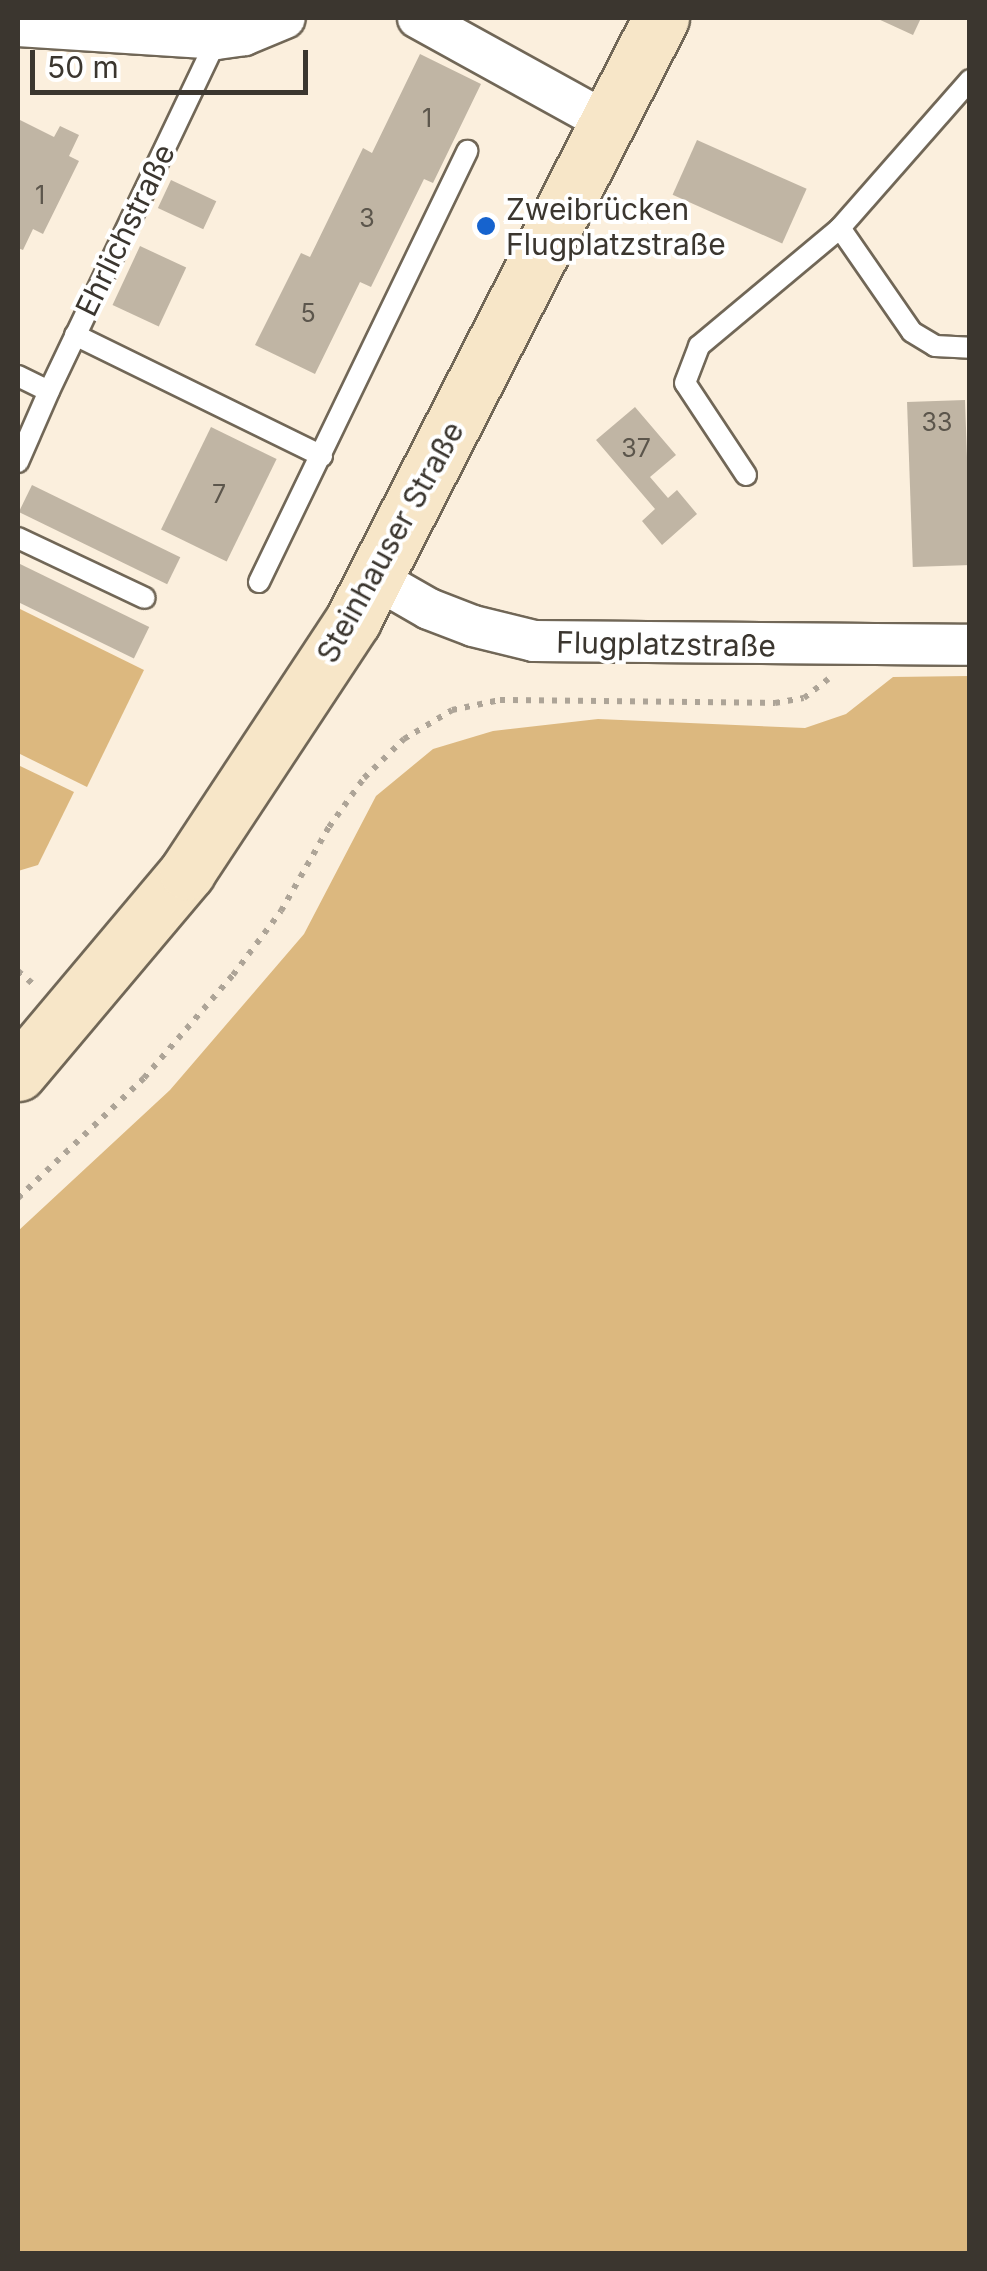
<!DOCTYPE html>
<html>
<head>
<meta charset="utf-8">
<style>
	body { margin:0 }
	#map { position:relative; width:987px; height:2271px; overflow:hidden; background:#fbefdd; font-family:Inter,sans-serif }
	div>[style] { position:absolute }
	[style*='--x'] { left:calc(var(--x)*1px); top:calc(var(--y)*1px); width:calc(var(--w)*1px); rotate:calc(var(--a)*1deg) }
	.green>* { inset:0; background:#dcb87f }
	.building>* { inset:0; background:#c0b5a4; transform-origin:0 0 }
	.path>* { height:6px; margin-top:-3px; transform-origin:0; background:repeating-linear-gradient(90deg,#ada497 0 5px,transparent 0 13px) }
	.roads { filter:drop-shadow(2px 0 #716757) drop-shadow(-2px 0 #716757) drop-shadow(0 2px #716757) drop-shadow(0 -2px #716757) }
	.lane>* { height:20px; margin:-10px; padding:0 10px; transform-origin:10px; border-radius:10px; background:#fff }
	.street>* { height:40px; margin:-20px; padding:0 20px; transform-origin:20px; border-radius:20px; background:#fff }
	.secondary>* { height:55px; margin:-27.5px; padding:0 27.5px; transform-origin:27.5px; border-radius:27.5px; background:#f7e6c8 }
	.dots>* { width:28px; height:28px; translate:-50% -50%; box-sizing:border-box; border:5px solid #fff; border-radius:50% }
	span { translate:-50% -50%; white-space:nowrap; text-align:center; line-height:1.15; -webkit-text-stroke:8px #fff; paint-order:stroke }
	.number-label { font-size:25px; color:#5c564c }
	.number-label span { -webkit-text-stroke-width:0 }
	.poi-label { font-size:30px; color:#3b362f }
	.left { translate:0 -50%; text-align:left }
	.street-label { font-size:30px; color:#3b362f }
	.frame { position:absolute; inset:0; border:20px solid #3b362f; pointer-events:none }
	.scale { position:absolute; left:30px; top:50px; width:278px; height:45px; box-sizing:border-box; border:5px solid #3b362f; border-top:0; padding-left:12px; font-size:30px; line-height:35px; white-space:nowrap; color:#3b362f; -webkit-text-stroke:8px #fff; paint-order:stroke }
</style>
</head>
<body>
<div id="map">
	<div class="green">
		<div style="clip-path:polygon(18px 608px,144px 670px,87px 787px,18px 753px)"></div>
		<div style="clip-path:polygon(969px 676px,969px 2253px,18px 2253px,18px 1231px,170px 1090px,304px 934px,376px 796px,433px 749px,493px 731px,598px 719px,805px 728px,846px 714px,893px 677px)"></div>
		<div style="clip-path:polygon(18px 765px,74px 792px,38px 865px,18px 871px)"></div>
	</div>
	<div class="building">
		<div style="clip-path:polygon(876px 18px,921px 18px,913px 35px)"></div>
		<div style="clip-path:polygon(420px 54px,481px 84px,433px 183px,424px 179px,371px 287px,360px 282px,315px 374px,255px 345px,301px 253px,310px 257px,363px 148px,372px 153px)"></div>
		<div style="clip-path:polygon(18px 119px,54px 137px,60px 126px,79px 135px,69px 156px,79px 161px,43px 234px,33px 229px,23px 250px,18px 248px)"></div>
		<div style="left:697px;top:140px;width:120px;height:60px;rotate:24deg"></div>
		<div style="left:171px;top:180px;width:50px;height:31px;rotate:25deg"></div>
		<div style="left:140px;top:246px;width:51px;height:65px;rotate:25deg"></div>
		<div style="left:965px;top:400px;width:165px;height:58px;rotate:88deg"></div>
		<div style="clip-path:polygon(635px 407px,676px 455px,650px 477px,668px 498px,677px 490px,697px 514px,662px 545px,642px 521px,655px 509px,596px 440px)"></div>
		<div style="left:211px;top:427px;width:73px;height:114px;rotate:26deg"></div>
		<div style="left:32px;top:485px;width:165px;height:30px;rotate:26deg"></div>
		<div style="left:18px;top:563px;width:146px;height:35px;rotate:26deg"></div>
	</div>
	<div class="path">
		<div style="--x:18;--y:971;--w:20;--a:41"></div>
		<div style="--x:18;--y:1198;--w:174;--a:-43.6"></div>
		<div style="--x:144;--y:1078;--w:136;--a:-49.2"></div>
		<div style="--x:233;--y:975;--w:80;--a:-53.1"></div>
		<div style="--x:281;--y:911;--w:97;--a:-60.3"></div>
		<div style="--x:329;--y:827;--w:60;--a:-54.5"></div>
		<div style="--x:364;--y:778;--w:56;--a:-44.3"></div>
		<div style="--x:404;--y:739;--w:56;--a:-31.1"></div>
		<div style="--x:452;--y:710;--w:49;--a:-11.8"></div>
		<div style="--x:500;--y:700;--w:275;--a:0.6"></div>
		<div style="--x:775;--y:703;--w:29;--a:-10"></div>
		<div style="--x:804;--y:698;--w:31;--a:-38"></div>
	</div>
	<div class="roads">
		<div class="lane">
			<div style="--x:840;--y:228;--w:126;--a:55.3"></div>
			<div style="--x:912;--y:332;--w:27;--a:31"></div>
			<div style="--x:935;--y:346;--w:35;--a:3"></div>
			<div style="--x:75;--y:335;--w:275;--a:26.1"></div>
			<div style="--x:18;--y:376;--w:34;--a:26"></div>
			<div style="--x:49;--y:391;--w:390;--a:-64.5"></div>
			<div style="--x:18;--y:462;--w:77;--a:-66.4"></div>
			<div style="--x:746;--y:475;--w:110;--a:-123.5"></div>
			<div style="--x:685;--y:383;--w:40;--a:-69"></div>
			<div style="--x:699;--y:346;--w:184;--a:-39.9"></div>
			<div style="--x:840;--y:228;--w:197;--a:-48.7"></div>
			<div style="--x:18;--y:538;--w:140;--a:25.3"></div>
			<div style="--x:259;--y:582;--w:479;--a:-64.2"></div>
		</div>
		<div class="street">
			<div style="--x:418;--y:18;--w:217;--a:28.9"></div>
			<div style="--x:18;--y:26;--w:199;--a:3.7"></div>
			<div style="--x:217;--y:39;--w:27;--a:-8"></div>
			<div style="--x:244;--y:35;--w:44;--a:-22.5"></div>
			<div style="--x:375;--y:578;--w:62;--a:29.9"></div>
			<div style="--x:429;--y:609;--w:47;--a:21.1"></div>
			<div style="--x:473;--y:626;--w:63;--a:13.8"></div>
			<div style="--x:534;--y:641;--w:436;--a:0.5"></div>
		</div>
		<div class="secondary">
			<div style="--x:18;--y:1073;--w:263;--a:-49.9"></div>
			<div style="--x:187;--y:872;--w:302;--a:-56.6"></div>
			<div style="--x:353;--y:620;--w:676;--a:-62.9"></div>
		</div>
	</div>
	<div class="dots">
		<div style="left:486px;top:226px;background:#1663ce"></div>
	</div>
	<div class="number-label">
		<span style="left:427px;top:118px">1</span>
		<span style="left:40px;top:195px">1</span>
		<span style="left:367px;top:218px">3</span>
		<span style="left:308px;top:313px">5</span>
		<span style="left:937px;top:422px">33</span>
		<span style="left:636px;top:448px">37</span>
		<span style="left:219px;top:494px">7</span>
	</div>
	<div class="poi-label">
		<span class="left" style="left:506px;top:226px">Zweibrücken<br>Flugplatzstraße</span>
	</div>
	<div class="street-label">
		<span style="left:125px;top:230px;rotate:-64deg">Ehrlichstraße</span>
		<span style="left:390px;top:542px;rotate:-61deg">Steinhauser Straße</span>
		<span style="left:666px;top:644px;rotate:1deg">Flugplatzstraße</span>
	</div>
	<div class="frame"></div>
	<div class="scale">50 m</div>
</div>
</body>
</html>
